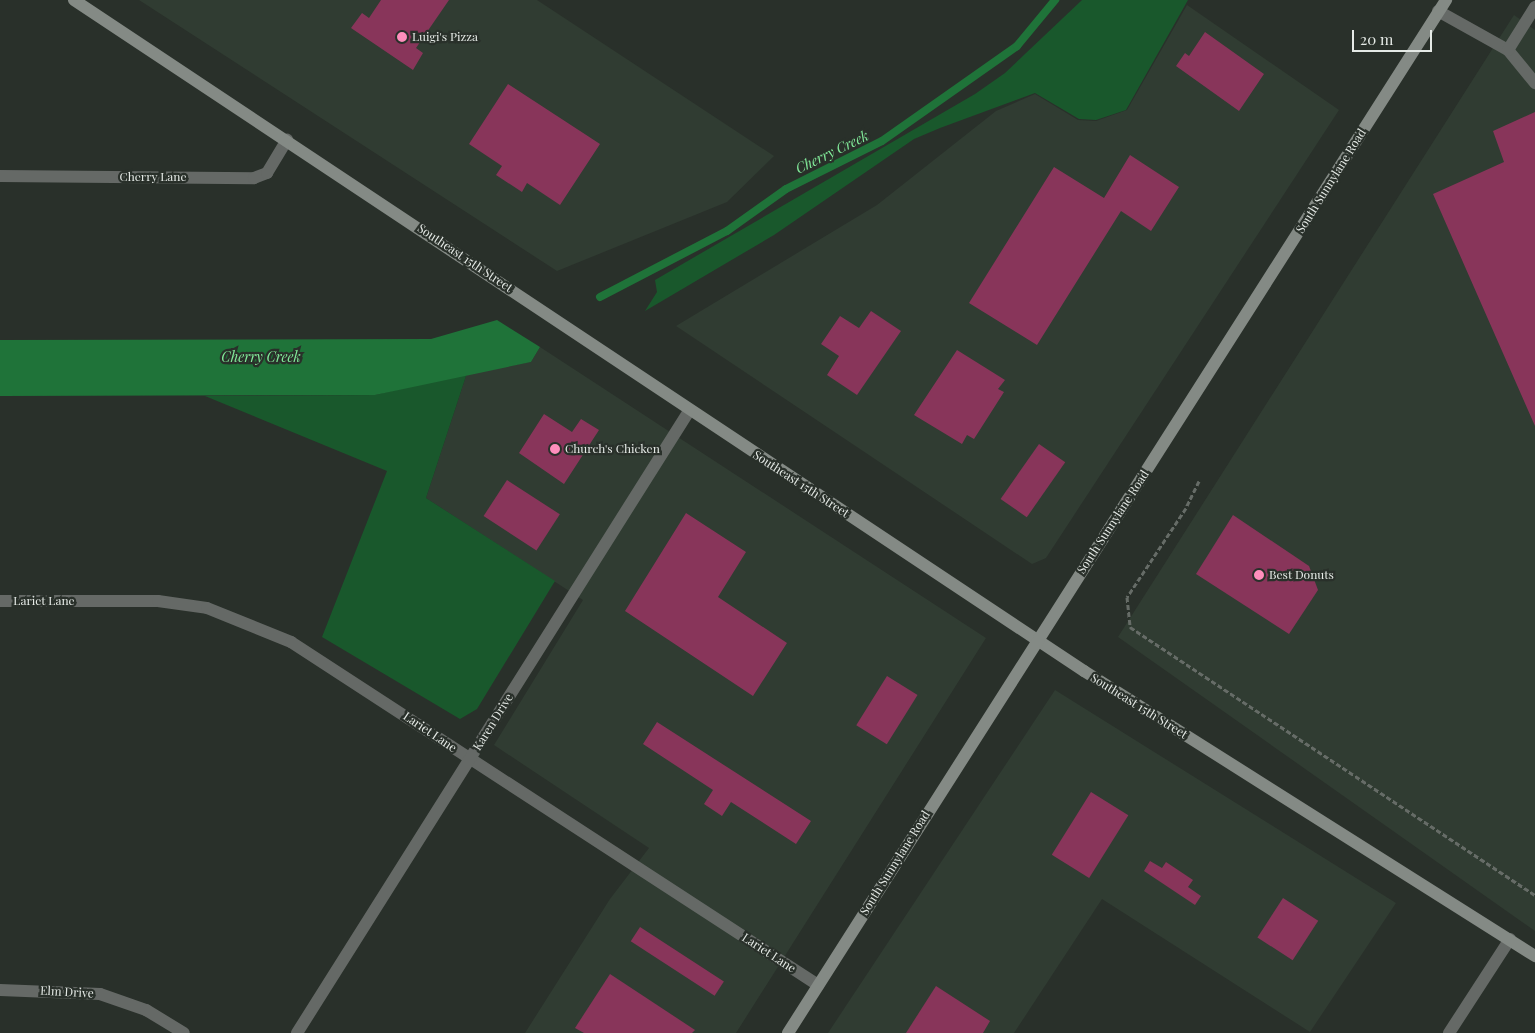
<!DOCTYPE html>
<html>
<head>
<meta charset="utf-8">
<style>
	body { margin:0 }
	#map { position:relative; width:1535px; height:1033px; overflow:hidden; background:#29302a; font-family:"Playfair Display",serif }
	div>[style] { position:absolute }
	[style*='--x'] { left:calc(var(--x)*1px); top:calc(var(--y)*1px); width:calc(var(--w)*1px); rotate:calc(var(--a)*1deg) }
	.built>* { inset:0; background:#303c32 }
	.green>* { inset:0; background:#19582c }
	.water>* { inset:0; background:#1f7339 }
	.stream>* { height:8px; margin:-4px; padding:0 4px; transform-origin:4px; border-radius:4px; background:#1f7339 }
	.building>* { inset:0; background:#88355a; transform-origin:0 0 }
	.path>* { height:3px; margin-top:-1.5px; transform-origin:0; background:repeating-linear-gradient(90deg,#666c67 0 5px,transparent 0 7.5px) }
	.lane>* { height:12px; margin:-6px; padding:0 6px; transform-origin:6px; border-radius:6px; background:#656966 }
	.street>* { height:12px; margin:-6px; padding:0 6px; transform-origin:6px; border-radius:6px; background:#656966 }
	.secondary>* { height:12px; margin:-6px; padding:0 6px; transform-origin:6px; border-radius:6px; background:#848a85 }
	.dots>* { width:14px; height:14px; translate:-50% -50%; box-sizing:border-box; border:2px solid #29302a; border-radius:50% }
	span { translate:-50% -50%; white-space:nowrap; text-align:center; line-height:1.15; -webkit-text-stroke:4.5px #29302a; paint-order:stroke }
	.poi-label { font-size:12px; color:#e5eae6 }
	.left { translate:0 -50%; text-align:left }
	.street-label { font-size:12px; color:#e5eae6 }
	.water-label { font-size:14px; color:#82eb9a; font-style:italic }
	.scale { position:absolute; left:1352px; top:30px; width:80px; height:22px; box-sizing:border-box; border:2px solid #e5eae6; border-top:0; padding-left:6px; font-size:15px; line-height:18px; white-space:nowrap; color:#e5eae6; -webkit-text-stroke:4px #29302a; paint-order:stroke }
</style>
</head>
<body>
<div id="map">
	<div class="built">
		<div style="clip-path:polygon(139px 0,537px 0,774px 156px,727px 202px,557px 271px)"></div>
		<div style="clip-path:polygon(1187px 5px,1339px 110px,1046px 558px,1032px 564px,676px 326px,877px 205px,996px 111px,1035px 94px,1078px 120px,1096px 121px,1127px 110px)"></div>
		<div style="clip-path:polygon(1514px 15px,1535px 30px,1535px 931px,1118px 637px)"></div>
		<div style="clip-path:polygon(540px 347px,986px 638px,736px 1033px,525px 1033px,610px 899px,649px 848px,494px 745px,583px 600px,426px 498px,467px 373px,531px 362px)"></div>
		<div style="clip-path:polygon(1055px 690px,1396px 903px,1310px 1032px,1102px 899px,1014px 1033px,828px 1033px)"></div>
	</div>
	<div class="green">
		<div style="clip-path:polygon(1082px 0,1188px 0,1126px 110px,1096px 120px,1079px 119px,1035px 93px,940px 128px,914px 139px,774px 235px,645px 311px,657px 292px,655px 280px,975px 94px,1005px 73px)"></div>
		<div style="clip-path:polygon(467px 373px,426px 498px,555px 581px,477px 709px,460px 719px,322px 637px,387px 471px,205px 396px,375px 395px)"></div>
	</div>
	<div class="water">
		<div style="clip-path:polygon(497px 320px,540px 347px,531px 362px,375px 395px,0 396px,0 340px,431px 339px)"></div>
	</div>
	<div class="stream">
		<div style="--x:600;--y:297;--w:143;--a:-27.5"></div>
		<div style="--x:727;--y:231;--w:72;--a:-35.4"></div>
		<div style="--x:786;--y:189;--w:107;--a:-26.6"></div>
		<div style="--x:882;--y:141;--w:165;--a:-35.1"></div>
		<div style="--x:1017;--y:46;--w:60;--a:-50.4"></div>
	</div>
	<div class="building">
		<div style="clip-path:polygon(381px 0,449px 0,416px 48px,423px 53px,413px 70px,351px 28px,362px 13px,369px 18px)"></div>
		<div style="clip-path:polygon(1205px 32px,1264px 74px,1239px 111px,1176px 66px,1185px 53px,1189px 56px)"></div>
		<div style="clip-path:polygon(508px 84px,600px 144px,560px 205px,527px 183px,522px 192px,496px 175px,502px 166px,469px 144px)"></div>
		<div style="clip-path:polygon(1535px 112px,1535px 426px,1433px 194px,1504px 162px,1493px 131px)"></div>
		<div style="clip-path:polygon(1130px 155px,1179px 187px,1151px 231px,1121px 211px,1037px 345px,969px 303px,1054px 167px,1104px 198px)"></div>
		<div style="clip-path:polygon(871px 311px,901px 331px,857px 395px,827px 375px,839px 356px,821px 344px,840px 316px,859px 328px)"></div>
		<div style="clip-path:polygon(957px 350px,1005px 380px,998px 389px,1004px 392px,974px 439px,967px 435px,962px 444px,914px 415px)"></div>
		<div style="clip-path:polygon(544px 414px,572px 432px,581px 419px,599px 430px,564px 484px,519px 453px)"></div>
		<div style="left:1039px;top:444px;width:32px;height:67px;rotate:35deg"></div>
		<div style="left:507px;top:480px;width:63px;height:43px;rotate:33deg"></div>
		<div style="clip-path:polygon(686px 513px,746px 552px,718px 597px,787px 643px,753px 696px,625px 611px)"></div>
		<div style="clip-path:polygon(1233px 515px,1309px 566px,1318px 590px,1289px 634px,1196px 574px)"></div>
		<div style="left:887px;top:676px;width:36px;height:58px;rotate:32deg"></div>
		<div style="clip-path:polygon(657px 722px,811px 821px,796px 844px,731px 802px,722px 816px,704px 804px,713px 790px,643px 744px)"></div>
		<div style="left:1091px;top:792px;width:44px;height:74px;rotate:32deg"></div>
		<div style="clip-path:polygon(1150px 861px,1162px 868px,1166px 862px,1193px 880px,1188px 887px,1201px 896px,1195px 905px,1144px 871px)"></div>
		<div style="left:1283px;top:898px;width:42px;height:47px;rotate:33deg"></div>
		<div style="left:640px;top:927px;width:100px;height:17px;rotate:33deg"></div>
		<div style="clip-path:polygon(610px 974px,695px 1030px,692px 1033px,584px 1033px,575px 1028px)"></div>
		<div style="clip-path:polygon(936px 986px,990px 1021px,983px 1033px,906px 1033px)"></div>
	</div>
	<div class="path">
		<div style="--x:1199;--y:481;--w:30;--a:116"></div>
		<div style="--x:1186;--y:508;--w:107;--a:123.5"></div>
		<div style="--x:1127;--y:597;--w:30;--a:84"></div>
		<div style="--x:1130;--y:627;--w:486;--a:33.5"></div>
	</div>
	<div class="lane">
		<div style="--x:1508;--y:50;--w:43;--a:50.7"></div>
		<div style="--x:1449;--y:1033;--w:112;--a:-57"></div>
	</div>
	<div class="street">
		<div style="--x:1438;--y:11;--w:80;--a:29.1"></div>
		<div style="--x:1508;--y:50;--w:51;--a:-57.9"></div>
		<div style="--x:0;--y:176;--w:254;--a:0.5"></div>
		<div style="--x:254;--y:178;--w:14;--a:-21"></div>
		<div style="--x:267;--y:173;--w:39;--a:-59"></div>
		<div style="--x:0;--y:601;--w:158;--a:0"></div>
		<div style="--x:158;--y:601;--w:49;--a:8.1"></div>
		<div style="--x:207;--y:608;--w:91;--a:22"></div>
		<div style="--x:291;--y:642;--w:629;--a:33.06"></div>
		<div style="--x:0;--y:990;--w:100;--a:2.3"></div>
		<div style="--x:100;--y:994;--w:49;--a:19.2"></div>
		<div style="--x:146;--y:1010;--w:44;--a:31.2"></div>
		<div style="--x:297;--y:1033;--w:735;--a:-57.78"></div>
	</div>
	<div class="secondary">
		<div style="--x:74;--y:0;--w:1213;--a:33.6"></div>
		<div style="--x:1084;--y:671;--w:534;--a:32.29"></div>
		<div style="--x:788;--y:1033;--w:1225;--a:-57.5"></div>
	</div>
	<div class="dots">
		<div style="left:402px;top:37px;background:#fe8ebc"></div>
		<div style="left:555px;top:449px;background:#fe8ebc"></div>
		<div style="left:1259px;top:575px;background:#fe8ebc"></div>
	</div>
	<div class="poi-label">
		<span class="left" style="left:412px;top:37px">Luigi's Pizza</span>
		<span class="left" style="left:565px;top:449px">Church's Chicken</span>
		<span class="left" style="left:1269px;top:575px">Best Donuts</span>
	</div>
	<div class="street-label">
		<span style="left:153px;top:177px">Cherry Lane</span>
		<span style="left:1331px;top:181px;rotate:-58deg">South Sunnylane Road</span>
		<span style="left:465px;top:258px;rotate:34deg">Southeast 15th Street</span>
		<span style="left:801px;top:484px;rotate:33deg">Southeast 15th Street</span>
		<span style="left:1113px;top:522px;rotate:-57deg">South Sunnylane Road</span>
		<span style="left:44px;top:601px">Lariet Lane</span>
		<span style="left:1139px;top:706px;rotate:32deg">Southeast 15th Street</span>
		<span style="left:493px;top:722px;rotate:-58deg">Karen Drive</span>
		<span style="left:430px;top:732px;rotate:34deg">Lariet Lane</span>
		<span style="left:895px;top:863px;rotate:-58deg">South Sunnylane Road</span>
		<span style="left:769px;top:953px;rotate:33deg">Lariet Lane</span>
		<span style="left:67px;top:992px;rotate:3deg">Elm Drive</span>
	</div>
	<div class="water-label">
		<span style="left:832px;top:152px;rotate:-26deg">Cherry Creek</span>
		<span style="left:261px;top:357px">Cherry Creek</span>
	</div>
	<div class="scale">20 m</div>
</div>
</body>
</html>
